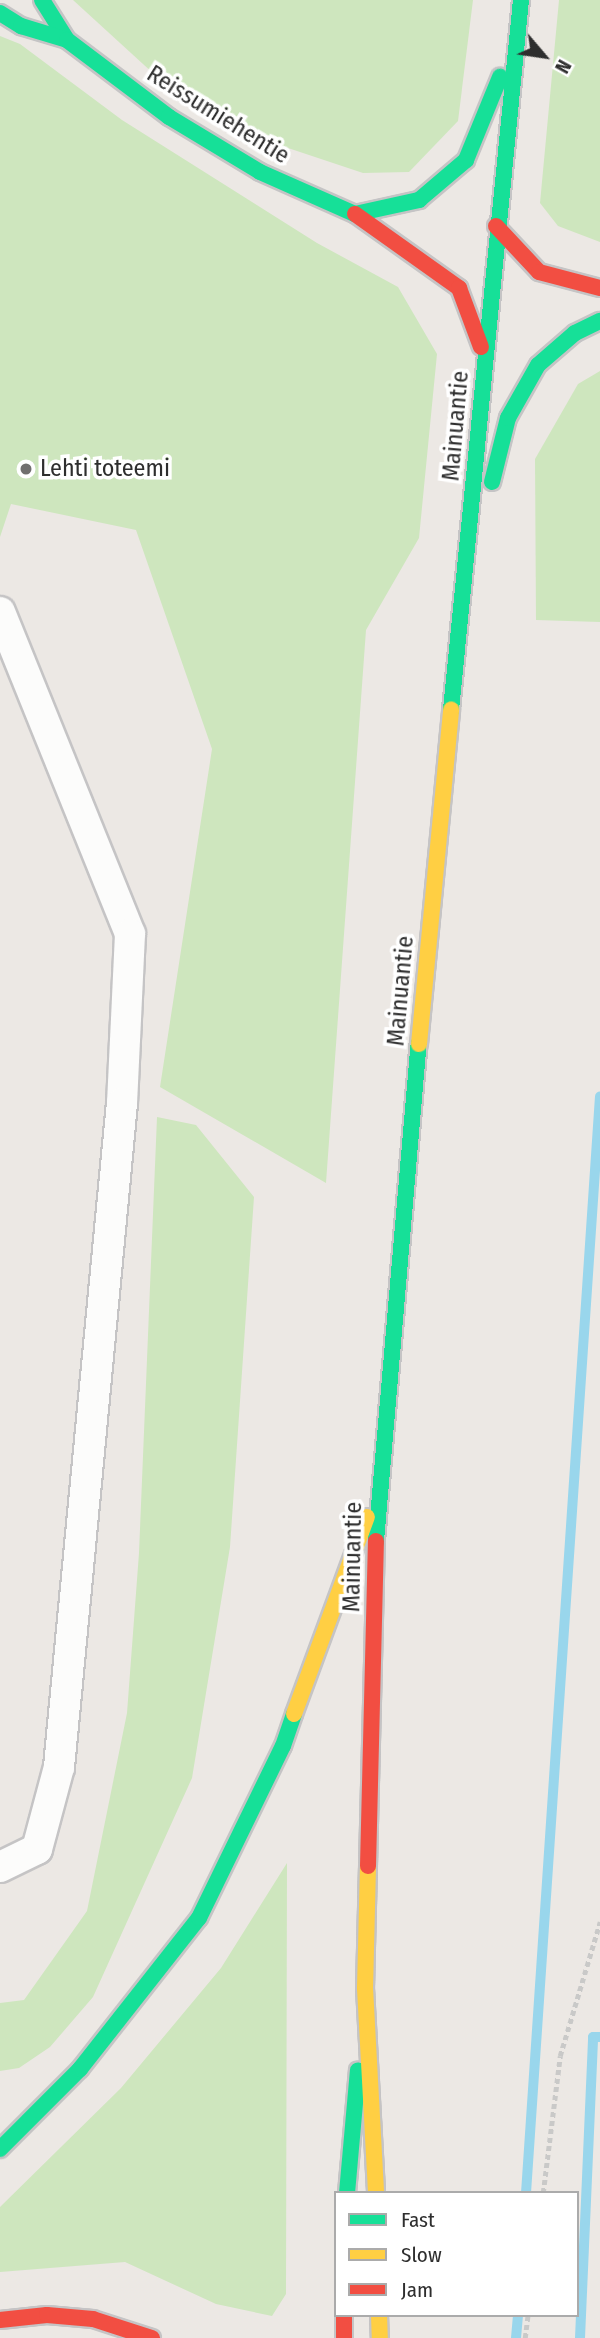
<!DOCTYPE html>
<html>
<head>
<meta charset="utf-8">
<style>
	body { margin:0 }
	#map { position:relative; width:600px; height:2338px; overflow:hidden; background:#ece8e4; font-family:"Fira Sans Condensed",sans-serif }
	div>[style] { position:absolute }
	[style*='--x'] { left:calc(var(--x)*1px); top:calc(var(--y)*1px); width:calc(var(--w)*1px); rotate:calc(var(--a)*1deg) }
	.green>* { inset:0; background:#cee6be }
	.stream>* { height:10px; margin:-5px; padding:0 5px; transform-origin:5px; border-radius:5px; background:#99d6ec }
	.path>* { height:4.5px; margin-top:-2.25px; transform-origin:0; background:repeating-linear-gradient(90deg,#c9c9c8 0 5px,transparent 0 8.5px) }
	.roads { filter:drop-shadow(2px 0 #c5c4c5) drop-shadow(-2px 0 #c5c4c5) drop-shadow(0 2px #c5c4c5) drop-shadow(0 -2px #c5c4c5) }
	.street>* { height:30px; margin:-15px; padding:0 15px; transform-origin:15px; border-radius:15px; background:#fcfcfb }
	.fast>* { height:16px; margin:-8px; padding:0 8px; transform-origin:8px; border-radius:8px; background:#16e098 }
	.slow>* { height:16px; margin:-8px; padding:0 8px; transform-origin:8px; border-radius:8px; background:#ffcf43 }
	.jam>* { height:16px; margin:-8px; padding:0 8px; transform-origin:8px; border-radius:8px; background:#f24e42 }
	.dots>* { width:19px; height:19px; translate:-50% -50%; box-sizing:border-box; border:4px solid #fff; border-radius:50% }
	span { translate:-50% -50%; white-space:nowrap; text-align:center; line-height:1.15; -webkit-text-stroke:7px #fff; paint-order:stroke }
	.street-label { font-size:24px; color:#2e2e2e }
	.poi-label { font-size:24px; color:#2e2e2e }
	.left { translate:0 -50%; text-align:left }
	.legend { position:absolute; left:334px; top:2191px; width:245px; height:126px; box-sizing:border-box; background:#fff; border:2px solid #ababab; margin:0; padding:9px 12px; list-style:none; font-size:21px; color:#2e2e2e }
	.legend li { display:flex; align-items:center; gap:14px; height:35px }
	.legend b { width:35px; border:2px solid #ababab }
	.north { position:absolute; left:509px; top:21px; width:70px; height:70px; -webkit-text-stroke:5px #fff; paint-order:stroke; rotate:119deg; font-size:19px; font-weight:700; line-height:28px; text-align:center; color:#2e2e2e }
	.north::after { content:''; display:block; margin:auto; width:24px; height:32px; background:#2e2e2e; clip-path:polygon(50% 0,100% 100%,50% 72%,0 100%) }
</style>
</head>
<body>
<div id="map">
	<div class="green">
		<div style="clip-path:polygon(73px 0,473px 0,458px 121px,409px 172px,363px 173px,261px 139px,155px 75px)"></div>
		<div style="clip-path:polygon(559px 0,600px 0,600px 242px,558px 226px,540px 203px)"></div>
		<div style="clip-path:polygon(0 36px,20px 44px,122px 120px,317px 243px,398px 287px,437px 354px,419px 538px,366px 630px,326px 1183px,160px 1087px,212px 749px,136px 530px,11px 504px,0 537px)"></div>
		<div style="clip-path:polygon(600px 371px,600px 622px,536px 620px,535px 459px,578px 384px)"></div>
		<div style="clip-path:polygon(157px 1117px,196px 1125px,254px 1197px,230px 1547px,192px 1778px,93px 1997px,50px 2047px,19px 2068px,0 2071px,0 2003px,24px 2000px,87px 1911px,127px 1713px,139px 1553px)"></div>
		<div style="clip-path:polygon(287px 1863px,286px 2294px,272px 2316px,216px 2304px,125px 2262px,0 2272px,0 2207px,121px 2088px,221px 1968px)"></div>
	</div>
	<div class="stream">
		<div style="--x:526;--y:2193;--w:1099;--a:-86.14"></div>
		<div style="--x:516;--y:2338;--w:23;--a:-85"></div>
		<div style="--x:580;--y:2338;--w:301;--a:-87.5"></div>
		<div style="--x:593;--y:2037;--w:7;--a:0"></div>
	</div>
	<div class="path">
		<div style="--x:543;--y:2193;--w:138;--a:-82.9"></div>
		<div style="--x:560;--y:2056;--w:140;--a:-73.4"></div>
		<div style="--x:525;--y:2338;--w:23;--a:-83"></div>
	</div>
	<div class="roads">
		<div class="street">
			<div style="--x:0;--y:612;--w:347;--a:68"></div>
			<div style="--x:130;--y:934;--w:169;--a:92.7"></div>
			<div style="--x:122;--y:1103;--w:667;--a:95.42"></div>
			<div style="--x:59;--y:1767;--w:85;--a:105"></div>
			<div style="--x:37;--y:1849;--w:41;--a:154.1"></div>
		</div>
		<div class="fast">
			<div style="--x:42;--y:0;--w:47;--a:58"></div>
			<div style="--x:0;--y:13;--w:25;--a:32"></div>
			<div style="--x:21;--y:26;--w:48;--a:16.9"></div>
			<div style="--x:67;--y:40;--w:128;--a:37"></div>
			<div style="--x:169;--y:117;--w:106;--a:31.1"></div>
			<div style="--x:260;--y:172;--w:104;--a:23.9"></div>
			<div style="--x:355;--y:214;--w:66;--a:-12.3"></div>
			<div style="--x:419;--y:200;--w:62;--a:-40.4"></div>
			<div style="--x:466;--y:160;--w:90;--a:-67.7"></div>
			<div style="--x:492;--y:482;--w:66;--a:-76"></div>
			<div style="--x:508;--y:418;--w:61;--a:-60.5"></div>
			<div style="--x:538;--y:365;--w:49;--a:-40.9"></div>
			<div style="--x:575;--y:333;--w:28;--a:-26"></div>
			<div style="--x:451;--y:710;--w:713;--a:-84.37"></div>
			<div style="--x:376;--y:1541;--w:499;--a:-85.1"></div>
			<div style="--x:0;--y:2149;--w:113;--a:-45"></div>
			<div style="--x:80;--y:2069;--w:192;--a:-51.8"></div>
			<div style="--x:199;--y:1918;--w:191;--a:-64"></div>
			<div style="--x:283;--y:1746;--w:34;--a:-71"></div>
			<div style="--x:347;--y:2193;--w:123;--a:-84.9"></div>
		</div>
		<div class="slow">
			<div style="--x:419;--y:1044;--w:336;--a:-84.5"></div>
			<div style="--x:294;--y:1714;--w:210;--a:-69.7"></div>
			<div style="--x:368;--y:1866;--w:122;--a:91.4"></div>
			<div style="--x:365;--y:1988;--w:205;--a:86.9"></div>
			<div style="--x:379;--y:2315;--w:23;--a:88"></div>
		</div>
		<div class="jam">
			<div style="--x:355;--y:214;--w:128;--a:35.4"></div>
			<div style="--x:459;--y:288;--w:63;--a:69.6"></div>
			<div style="--x:496;--y:226;--w:63;--a:46.9"></div>
			<div style="--x:539;--y:272;--w:63;--a:14.7"></div>
			<div style="--x:368;--y:1866;--w:325;--a:-88.6"></div>
			<div style="--x:344;--y:2315;--w:23;--a:90"></div>
			<div style="--x:0;--y:2320;--w:47;--a:-6.1"></div>
			<div style="--x:47;--y:2315;--w:46;--a:5"></div>
			<div style="--x:93;--y:2319;--w:62;--a:17.9"></div>
		</div>
	</div>
	<div class="dots">
		<div style="left:26px;top:469px;background:#706f6e"></div>
	</div>
	<div class="street-label">
		<span style="left:218px;top:115px;rotate:32deg">Reissumiehentie</span>
		<span style="left:456px;top:426px;rotate:-85deg">Mainuantie</span>
		<span style="left:401px;top:991px;rotate:-85deg">Mainuantie</span>
		<span style="left:353px;top:1557px;rotate:-89deg">Mainuantie</span>
	</div>
	<div class="poi-label">
		<span class="left" style="left:40px;top:469px">Lehti toteemi</span>
	</div>
	<ul class="legend">
	<li><b style="height:9px;background:#16e098"></b>Fast</li>
	<li><b style="height:9px;background:#ffcf43"></b>Slow</li>
	<li><b style="height:9px;background:#f24e42"></b>Jam</li>
	</ul>
	<div class="north">N</div>
</div>
</body>
</html>
